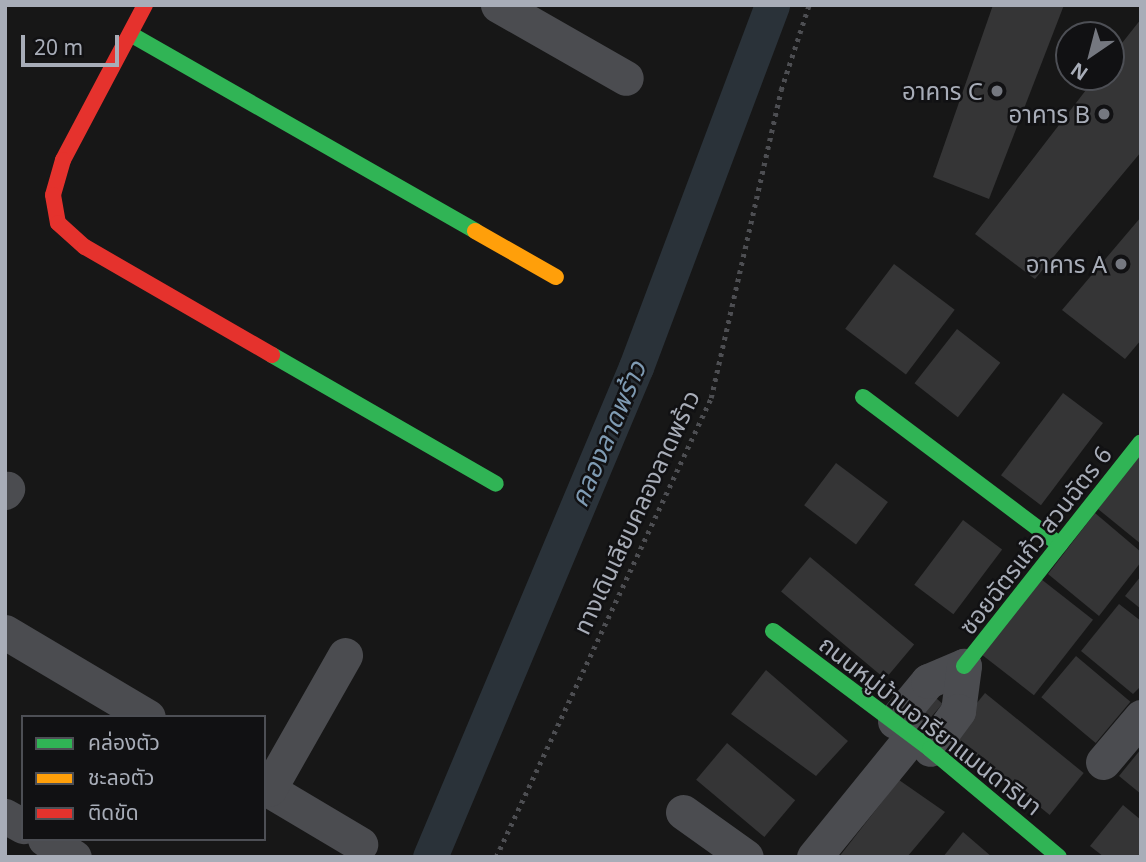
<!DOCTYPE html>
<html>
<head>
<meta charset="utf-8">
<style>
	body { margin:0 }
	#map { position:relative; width:1146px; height:862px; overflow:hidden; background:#171717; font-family:"Noto Sans","Noto Sans Thai",sans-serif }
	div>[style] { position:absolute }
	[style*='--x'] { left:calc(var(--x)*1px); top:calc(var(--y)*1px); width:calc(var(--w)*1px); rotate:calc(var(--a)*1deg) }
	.canal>* { height:35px; margin:-17.5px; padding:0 17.5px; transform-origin:17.5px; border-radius:17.5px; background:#2a3239 }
	.building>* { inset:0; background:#353536; transform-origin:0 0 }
	.path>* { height:4.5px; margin-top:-2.25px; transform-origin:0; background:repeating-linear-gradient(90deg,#4d4e52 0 3.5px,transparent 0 8.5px) }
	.street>* { height:35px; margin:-17.5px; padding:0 17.5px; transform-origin:17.5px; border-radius:17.5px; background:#4b4c50 }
	.fast>* { height:16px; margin:-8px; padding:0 8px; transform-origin:8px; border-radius:8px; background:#30b455 }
	.slow>* { height:16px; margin:-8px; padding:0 8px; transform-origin:8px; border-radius:8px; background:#ff9f0a }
	.jam>* { height:16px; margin:-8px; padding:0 8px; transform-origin:8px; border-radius:8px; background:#e5322d }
	.dots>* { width:19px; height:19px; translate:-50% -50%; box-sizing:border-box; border:4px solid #111113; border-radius:50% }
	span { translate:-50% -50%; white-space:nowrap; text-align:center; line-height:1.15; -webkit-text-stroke:5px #111113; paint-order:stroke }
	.poi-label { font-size:24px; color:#a8adb8 }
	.right { translate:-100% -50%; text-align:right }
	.street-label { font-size:24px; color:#a8adb8 }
	.water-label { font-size:26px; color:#7f9bb3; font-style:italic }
	.frame { position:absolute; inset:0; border:7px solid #a8adb8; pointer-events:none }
	.legend { position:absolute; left:21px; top:715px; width:245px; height:126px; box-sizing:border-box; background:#111113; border:2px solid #4d4f55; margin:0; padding:9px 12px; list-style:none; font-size:21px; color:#a8adb8 }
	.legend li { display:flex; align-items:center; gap:14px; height:35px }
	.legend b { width:35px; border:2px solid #4d4f55 }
	.north { position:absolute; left:1055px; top:21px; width:70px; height:70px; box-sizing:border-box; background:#111113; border:2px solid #4d4f55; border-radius:50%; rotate:215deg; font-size:19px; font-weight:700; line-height:28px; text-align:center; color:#a8adb8 }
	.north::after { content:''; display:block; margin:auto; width:24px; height:32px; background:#757880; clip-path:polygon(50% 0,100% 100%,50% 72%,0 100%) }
	.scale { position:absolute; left:21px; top:35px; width:98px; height:32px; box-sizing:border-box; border:4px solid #a8adb8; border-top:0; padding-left:9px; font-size:21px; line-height:24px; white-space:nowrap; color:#a8adb8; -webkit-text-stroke:5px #111113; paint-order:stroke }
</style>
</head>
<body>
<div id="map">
	<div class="canal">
		<div style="--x:430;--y:857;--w:532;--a:-67.2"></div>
		<div style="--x:636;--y:367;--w:387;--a:-69.4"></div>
	</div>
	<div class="building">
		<div style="clip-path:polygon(993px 5px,1064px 5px,989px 199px,933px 177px)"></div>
		<div style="clip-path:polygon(1141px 19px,1141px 152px,1035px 279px,975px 234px,1096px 77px,1111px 77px,1111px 57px)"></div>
		<div style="clip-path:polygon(1141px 217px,1141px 340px,1125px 359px,1062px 310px)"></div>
		<div style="left:894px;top:264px;width:76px;height:81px;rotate:37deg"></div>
		<div style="left:957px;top:329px;width:55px;height:69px;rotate:38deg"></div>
		<div style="left:1063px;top:393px;width:50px;height:103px;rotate:37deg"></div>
		<div style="clip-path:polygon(1141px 453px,1141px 544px,1098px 509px)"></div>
		<div style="left:836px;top:463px;width:65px;height:53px;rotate:37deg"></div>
		<div style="clip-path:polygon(1095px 513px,1141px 552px,1141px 562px,1099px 616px,1048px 574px)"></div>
		<div style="left:963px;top:520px;width:49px;height:81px;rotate:37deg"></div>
		<div style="left:810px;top:557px;width:136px;height:45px;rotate:40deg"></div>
		<div style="clip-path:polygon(1141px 576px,1141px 609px,1125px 596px)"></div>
		<div style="left:1041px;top:579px;width:66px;height:96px;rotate:38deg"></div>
		<div style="clip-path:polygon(1119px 604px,1141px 621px,1141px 686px,1133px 694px,1081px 651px)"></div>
		<div style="left:1076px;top:656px;width:71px;height:54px;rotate:40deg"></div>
		<div style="clip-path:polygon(766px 670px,848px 741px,816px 776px,731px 714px)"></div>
		<div style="left:929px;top:692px;width:18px;height:26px;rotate:41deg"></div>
		<div style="left:985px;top:693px;width:127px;height:54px;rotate:39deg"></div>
		<div style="left:727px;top:743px;width:89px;height:48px;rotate:40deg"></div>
		<div style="clip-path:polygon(1141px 749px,1141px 794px,1119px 776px)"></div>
		<div style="clip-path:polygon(899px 780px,945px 812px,907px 857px,839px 857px)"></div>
		<div style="clip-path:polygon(1123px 805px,1141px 820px,1141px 857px,1104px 857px,1090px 846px)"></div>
		<div style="clip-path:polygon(963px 832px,992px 857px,943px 857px)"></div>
	</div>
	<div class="path">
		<div style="--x:496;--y:857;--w:507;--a:-64.9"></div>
		<div style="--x:711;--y:398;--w:316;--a:-77.2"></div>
		<div style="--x:781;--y:90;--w:89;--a:-71.8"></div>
	</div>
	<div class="street">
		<div style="--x:498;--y:5;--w:147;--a:29.7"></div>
		<div style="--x:5;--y:492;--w:4;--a:-56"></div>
		<div style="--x:5;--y:632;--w:166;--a:30.7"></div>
		<div style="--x:895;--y:721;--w:52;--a:-50.5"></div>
		<div style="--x:928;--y:681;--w:39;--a:-23"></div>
		<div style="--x:964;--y:666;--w:45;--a:97.6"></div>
		<div style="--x:958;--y:711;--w:47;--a:126.4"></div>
		<div style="--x:1103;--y:762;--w:59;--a:-49.8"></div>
		<div style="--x:264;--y:787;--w:112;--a:30.7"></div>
		<div style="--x:269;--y:789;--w:154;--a:-60.4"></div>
		<div style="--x:683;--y:812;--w:77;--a:35.5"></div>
		<div style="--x:5;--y:816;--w:21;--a:29"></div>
		<div style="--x:45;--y:839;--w:34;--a:32"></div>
		<div style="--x:814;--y:857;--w:157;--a:-50.9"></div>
	</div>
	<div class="fast">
		<div style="--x:132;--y:35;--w:395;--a:29.7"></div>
		<div style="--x:272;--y:355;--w:258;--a:29.9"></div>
		<div style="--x:863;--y:397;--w:246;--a:36.9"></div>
		<div style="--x:773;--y:631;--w:196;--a:36.9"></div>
		<div style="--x:930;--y:749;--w:168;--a:39.9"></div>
		<div style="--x:964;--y:666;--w:285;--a:-51.7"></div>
	</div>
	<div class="slow">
		<div style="--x:475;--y:231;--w:93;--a:29.6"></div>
	</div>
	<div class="jam">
		<div style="--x:145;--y:5;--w:175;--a:117.9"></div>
		<div style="--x:63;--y:160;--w:36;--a:106"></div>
		<div style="--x:53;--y:195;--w:28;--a:80"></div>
		<div style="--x:58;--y:223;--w:36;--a:42"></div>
		<div style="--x:85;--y:247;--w:216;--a:30"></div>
	</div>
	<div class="dots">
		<div style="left:997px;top:91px;background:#757880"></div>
		<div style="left:1104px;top:114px;background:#757880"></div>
		<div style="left:1121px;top:264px;background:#757880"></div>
	</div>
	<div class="poi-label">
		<span class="right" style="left:983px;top:91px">อาคาร C</span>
		<span class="right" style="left:1090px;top:114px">อาคาร B</span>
		<span class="right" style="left:1107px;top:264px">อาคาร A</span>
	</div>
	<div class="street-label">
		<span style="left:636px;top:512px;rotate:-65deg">ทางเดินเลียบคลองลาดพร้าว</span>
		<span style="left:1035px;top:540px;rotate:-52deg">ซอยฉัตรแก้ว สวนฉัตร 6</span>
		<span style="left:931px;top:725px;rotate:38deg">ถนนหมู่บ้านอารียาแมนดารินา</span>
	</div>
	<div class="water-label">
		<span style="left:608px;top:434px;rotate:-67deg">คลองลาดพร้าว</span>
	</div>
	<div class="frame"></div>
	<ul class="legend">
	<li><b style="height:9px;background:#30b455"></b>คล่องตัว</li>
	<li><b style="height:9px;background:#ff9f0a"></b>ชะลอตัว</li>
	<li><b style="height:9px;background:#e5322d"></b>ติดขัด</li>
	</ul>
	<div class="north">N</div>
	<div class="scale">20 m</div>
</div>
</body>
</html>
